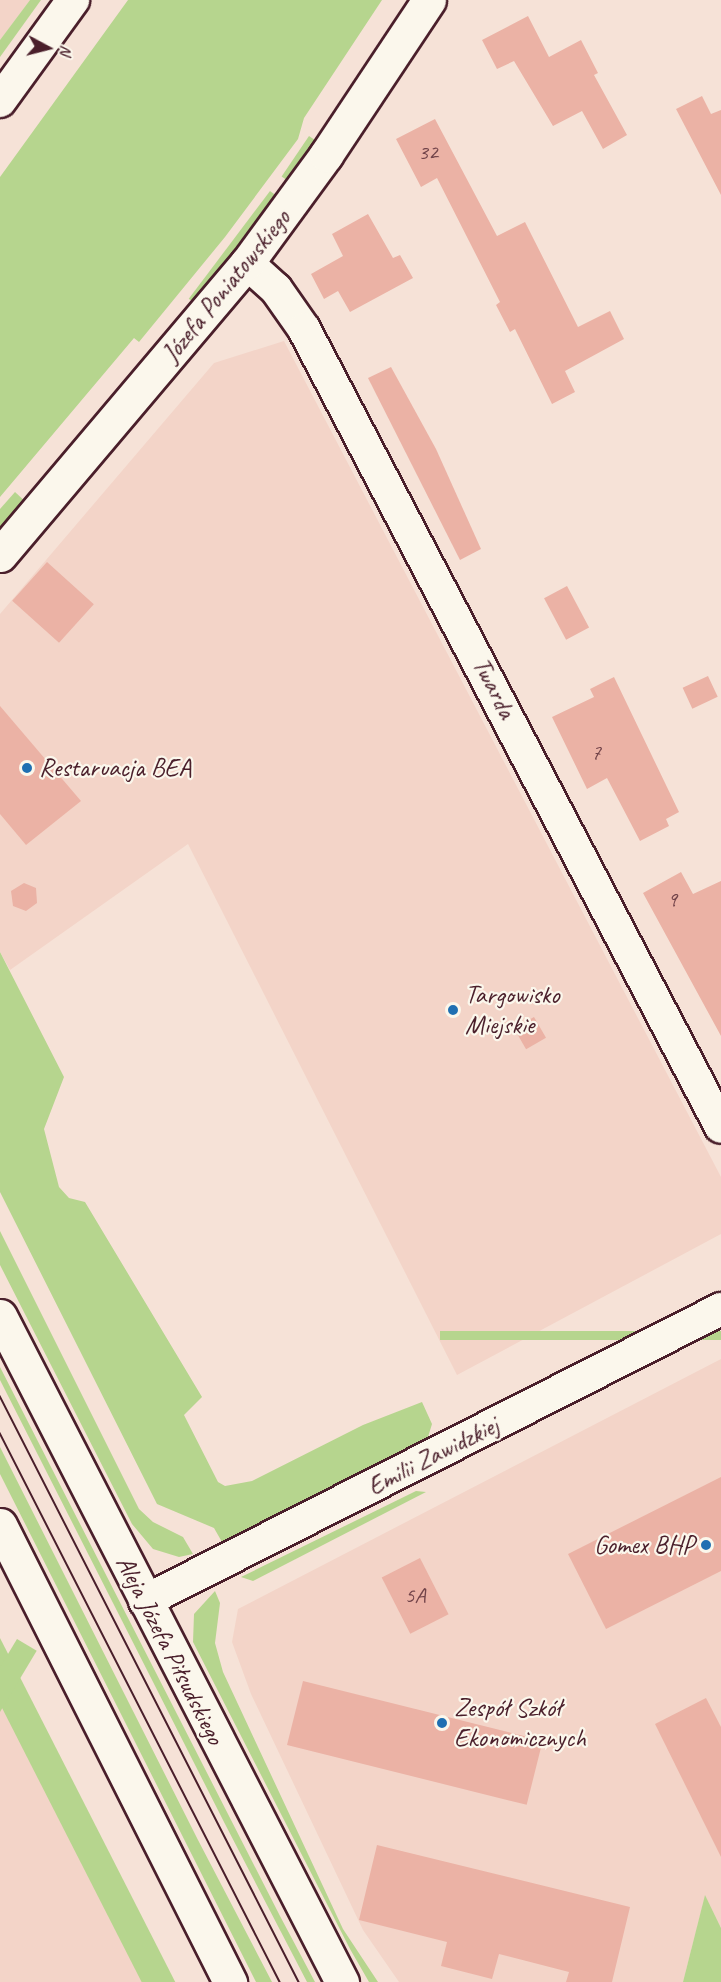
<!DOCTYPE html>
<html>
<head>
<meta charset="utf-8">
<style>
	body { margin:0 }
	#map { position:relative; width:721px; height:1982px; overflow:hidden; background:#f6e2d7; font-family:Caveat,sans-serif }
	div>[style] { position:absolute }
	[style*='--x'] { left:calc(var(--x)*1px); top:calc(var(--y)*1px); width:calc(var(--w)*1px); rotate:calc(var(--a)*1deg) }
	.built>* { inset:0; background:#f3d4c8 }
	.green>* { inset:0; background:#b6d58e; transform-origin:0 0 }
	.building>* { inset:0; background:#ebb2a5; transform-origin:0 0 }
	.roads { filter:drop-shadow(2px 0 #4a1f2b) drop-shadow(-2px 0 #4a1f2b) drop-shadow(0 2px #4a1f2b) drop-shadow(0 -2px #4a1f2b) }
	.minor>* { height:32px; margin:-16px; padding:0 16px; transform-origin:16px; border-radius:16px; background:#fbf7ec }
	.tertiary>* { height:33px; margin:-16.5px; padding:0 16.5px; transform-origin:16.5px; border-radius:16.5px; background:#fbf7ec }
	.tram>* { height:1.5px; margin:-0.75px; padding:0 0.75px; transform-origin:0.75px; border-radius:0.75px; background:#4a1f2b }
	.dots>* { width:16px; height:16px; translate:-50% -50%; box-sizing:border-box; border:3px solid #fbf7ec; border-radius:50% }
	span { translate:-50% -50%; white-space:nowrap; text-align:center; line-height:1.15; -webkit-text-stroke:4.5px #fbf7ec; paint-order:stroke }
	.number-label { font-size:22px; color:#72444a }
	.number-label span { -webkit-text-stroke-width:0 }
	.street-label { font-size:26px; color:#4a1f2b }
	.poi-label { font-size:26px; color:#4a1f2b }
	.left { translate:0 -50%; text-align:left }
	.right { translate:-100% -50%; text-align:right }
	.north { position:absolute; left:18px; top:18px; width:60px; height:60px; -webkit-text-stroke:4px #fbf7ec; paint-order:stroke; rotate:97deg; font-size:16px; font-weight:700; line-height:24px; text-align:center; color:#4a1f2b }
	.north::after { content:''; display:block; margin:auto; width:21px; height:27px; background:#4a1f2b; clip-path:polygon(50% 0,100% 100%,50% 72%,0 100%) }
</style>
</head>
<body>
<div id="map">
	<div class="built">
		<div style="clip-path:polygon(0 0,30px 0,0 40px)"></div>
		<div style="clip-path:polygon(284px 341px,721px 1177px,721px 1234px,457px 1375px,188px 844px,10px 970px,0 952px,0 614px,214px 363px)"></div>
		<div style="clip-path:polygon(721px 1359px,721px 1928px,705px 1896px,683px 1982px,399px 1982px,363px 1930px,251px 1694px,232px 1642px,238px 1609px)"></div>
		<div style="clip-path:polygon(0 1668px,158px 1982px,0 1982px)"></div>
	</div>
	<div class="green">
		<div style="clip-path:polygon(30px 0,41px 0,0 57px,0 40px)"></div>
		<div style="clip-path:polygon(128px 0,382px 0,304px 118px,298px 139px,225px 237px,139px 342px,134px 338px,0 497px,0 177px)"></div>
		<div style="left:309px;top:136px;width:11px;height:49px;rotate:34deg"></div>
		<div style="left:270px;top:191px;width:10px;height:135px;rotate:37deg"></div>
		<div style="clip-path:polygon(15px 492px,28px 504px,0 532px,0 509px)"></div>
		<div style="clip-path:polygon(0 952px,64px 1077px,44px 1129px,59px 1187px,69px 1198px,85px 1202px,202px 1397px,184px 1415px,218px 1482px,225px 1486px,252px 1481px,363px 1425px,422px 1402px,432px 1424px,428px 1437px,222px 1542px,214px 1528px,157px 1504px,0 1192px)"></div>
		<div style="clip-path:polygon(0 1231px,139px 1509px,153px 1522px,183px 1537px,193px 1554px,179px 1557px,153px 1549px,132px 1524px,0 1265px)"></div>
		<div style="left:721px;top:1331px;width:9px;height:281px;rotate:90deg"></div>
		<div style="clip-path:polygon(0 1367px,280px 1916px,315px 1982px,307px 1982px,225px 1824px,0 1380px)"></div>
		<div style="clip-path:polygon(0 1447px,198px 1840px,272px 1982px,256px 1982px,0 1474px)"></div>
		<div style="clip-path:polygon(416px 1491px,426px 1492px,253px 1581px,241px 1577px)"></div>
		<div style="clip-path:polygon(215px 1591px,220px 1603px,215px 1643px,223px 1672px,343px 1929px,378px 1982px,369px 1982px,350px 1949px,193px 1642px,194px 1614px)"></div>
		<div style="left:0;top:1638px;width:386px;height:30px;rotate:63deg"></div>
		<div style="left:17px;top:1639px;width:23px;height:384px;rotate:31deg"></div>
		<div style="clip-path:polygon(705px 1895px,721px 1928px,721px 1982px,683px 1982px)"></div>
	</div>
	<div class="building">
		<div style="clip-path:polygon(528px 16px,549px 57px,581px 40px,598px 73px,594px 75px,627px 135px,603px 149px,582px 111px,553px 126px,514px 61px,497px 69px,482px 40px)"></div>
		<div style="clip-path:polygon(702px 96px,711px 114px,721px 110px,721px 195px,676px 109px)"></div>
		<div style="clip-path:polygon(435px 119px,497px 236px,525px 222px,578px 327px,610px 311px,624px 339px,565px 371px,575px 392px,552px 404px,515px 329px,510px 332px,496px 305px,500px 302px,437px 178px,421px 187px,396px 139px)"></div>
		<div style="clip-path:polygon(368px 214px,393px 258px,400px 255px,413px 278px,350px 312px,338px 291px,324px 299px,311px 274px,343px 256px,332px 234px)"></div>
		<div style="clip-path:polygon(391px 367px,436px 449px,481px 549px,460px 560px,368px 378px)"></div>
		<div style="left:47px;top:562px;width:63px;height:52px;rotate:42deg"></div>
		<div style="left:567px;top:586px;width:47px;height:26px;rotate:62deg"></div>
		<div style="left:708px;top:676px;width:23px;height:28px;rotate:65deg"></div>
		<div style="clip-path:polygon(614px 677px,679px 812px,666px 819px,669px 826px,640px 841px,607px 778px,587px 789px,552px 717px,594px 697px,590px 689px)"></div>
		<div style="clip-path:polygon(0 706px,81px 801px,26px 845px,0 814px)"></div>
		<div style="clip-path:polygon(681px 872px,693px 894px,721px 881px,721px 1036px,643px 893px)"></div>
		<div style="clip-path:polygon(24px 883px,36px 888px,37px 903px,26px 911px,13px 906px,11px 891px)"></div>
		<div style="left:534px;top:1017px;width:24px;height:23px;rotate:60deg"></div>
		<div style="clip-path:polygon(721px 1477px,721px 1571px,606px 1629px,568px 1554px)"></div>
		<div style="left:420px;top:1558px;width:63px;height:43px;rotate:63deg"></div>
		<div style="left:303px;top:1681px;width:247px;height:66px;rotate:14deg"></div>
		<div style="clip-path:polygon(706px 1698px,721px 1727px,721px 1857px,655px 1724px)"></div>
		<div style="clip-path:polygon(377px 1845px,630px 1907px,612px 1982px,566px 1982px,569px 1972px,499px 1954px,492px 1979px,441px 1966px,447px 1942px,359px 1920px)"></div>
	</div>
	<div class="roads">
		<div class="minor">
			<div style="--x:0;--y:101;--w:125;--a:-54.1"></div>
			<div style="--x:247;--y:263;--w:39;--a:42"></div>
			<div style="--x:276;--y:289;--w:49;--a:55"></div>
			<div style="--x:304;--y:329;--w:900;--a:62.41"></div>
			<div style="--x:145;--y:1601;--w:646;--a:-26.88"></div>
		</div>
		<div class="tertiary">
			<div style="--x:0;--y:555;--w:382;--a:-49.8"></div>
			<div style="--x:247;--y:263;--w:134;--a:-53.8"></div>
			<div style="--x:326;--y:155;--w:186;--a:-56.4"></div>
			<div style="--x:0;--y:1316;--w:749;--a:62.82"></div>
			<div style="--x:0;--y:1525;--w:512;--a:63.28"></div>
		</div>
	</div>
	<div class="tram">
		<div style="--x:0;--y:1396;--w:658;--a:62.97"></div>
		<div style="--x:0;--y:1433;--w:616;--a:62.98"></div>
	</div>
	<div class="dots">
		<div style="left:27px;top:768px;background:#1f6fb2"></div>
		<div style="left:453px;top:1010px;background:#1f6fb2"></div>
		<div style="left:706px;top:1545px;background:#1f6fb2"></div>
		<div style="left:442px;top:1723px;background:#1f6fb2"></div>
	</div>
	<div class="number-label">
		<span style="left:428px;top:153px">32</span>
		<span style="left:596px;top:753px">7</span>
		<span style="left:672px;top:900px">9</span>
		<span style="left:415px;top:1596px">5A</span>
	</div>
	<div class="street-label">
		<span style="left:226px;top:286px;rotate:-51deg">Józefa Poniatowskiego</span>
		<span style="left:494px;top:688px;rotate:62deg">Twarda</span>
		<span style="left:433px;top:1456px;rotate:-27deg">Emilii Zawidzkiej</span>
		<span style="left:170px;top:1650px;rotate:63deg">Aleja Józefa Piłsudskiego</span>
	</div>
	<div class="poi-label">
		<span class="left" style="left:39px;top:768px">Restaruacja BEA</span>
		<span class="left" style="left:465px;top:1010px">Targowisko<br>Miejskie</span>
		<span class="right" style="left:694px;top:1545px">Gomex BHP</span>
		<span class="left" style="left:454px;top:1723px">Zespół Szkół<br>Ekonomicznych</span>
	</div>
	<div class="north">N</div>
</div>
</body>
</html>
